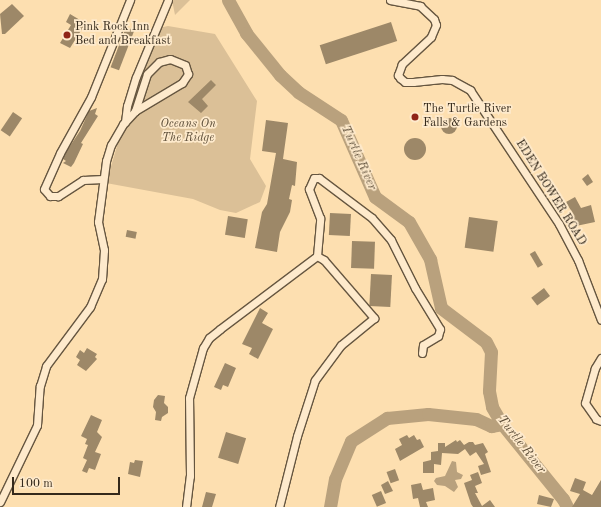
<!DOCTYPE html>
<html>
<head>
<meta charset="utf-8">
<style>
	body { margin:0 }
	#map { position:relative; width:601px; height:507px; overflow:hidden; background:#fddfb0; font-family:"Old Standard TT",serif }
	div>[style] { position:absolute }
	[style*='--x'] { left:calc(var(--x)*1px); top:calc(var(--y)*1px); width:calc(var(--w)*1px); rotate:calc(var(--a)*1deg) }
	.green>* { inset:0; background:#dbc097 }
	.water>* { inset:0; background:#b9a17d }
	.river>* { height:13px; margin:-6.5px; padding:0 6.5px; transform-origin:6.5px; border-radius:6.5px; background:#b9a17d }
	.building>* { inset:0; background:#9d8868; transform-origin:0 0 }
	.round { border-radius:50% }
	.roads { filter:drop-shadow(1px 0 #665640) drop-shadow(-1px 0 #665640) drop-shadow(0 1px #665640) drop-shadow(0 -1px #665640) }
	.street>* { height:7px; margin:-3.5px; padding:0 3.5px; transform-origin:3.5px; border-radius:3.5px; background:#feeacc }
	.dots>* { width:11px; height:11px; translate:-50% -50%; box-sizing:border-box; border:2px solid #feeacc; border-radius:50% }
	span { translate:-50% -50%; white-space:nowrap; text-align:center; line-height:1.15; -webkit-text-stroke:3.5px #feeacc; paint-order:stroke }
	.poi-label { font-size:12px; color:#34291b }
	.left { translate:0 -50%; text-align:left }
	.park-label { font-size:12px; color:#5e4f3a; font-style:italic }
	.street-label { font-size:12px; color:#34291b }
	.water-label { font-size:13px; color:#5c4d38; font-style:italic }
	.scale { position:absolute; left:12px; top:477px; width:108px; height:18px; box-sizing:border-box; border:2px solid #34291b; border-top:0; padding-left:5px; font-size:12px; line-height:14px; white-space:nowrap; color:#34291b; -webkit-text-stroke:3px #feeacc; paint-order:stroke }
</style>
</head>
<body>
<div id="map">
	<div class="green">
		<div style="clip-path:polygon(172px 0,190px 0,175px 15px)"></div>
		<div style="clip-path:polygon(168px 26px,215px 34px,257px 101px,250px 159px,266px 186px,260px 202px,236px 213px,220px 210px,193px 199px,106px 183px,136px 83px,159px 28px)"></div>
	</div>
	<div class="water">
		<div style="clip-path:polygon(452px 461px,456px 462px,457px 472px,463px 475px,461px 479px,455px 480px,458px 487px,454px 492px,445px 486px,437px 485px,434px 481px,436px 478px,445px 476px)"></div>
	</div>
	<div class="river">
		<div style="--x:228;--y:0;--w:38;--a:61"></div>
		<div style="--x:246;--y:33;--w:54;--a:51"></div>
		<div style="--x:280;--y:75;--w:25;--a:43"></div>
		<div style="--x:298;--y:92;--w:51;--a:33.1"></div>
		<div style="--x:341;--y:120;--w:84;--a:66.2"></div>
		<div style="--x:375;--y:197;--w:42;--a:36.3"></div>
		<div style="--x:409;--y:222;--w:43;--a:60.4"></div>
		<div style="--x:430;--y:259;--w:50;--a:77.3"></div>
		<div style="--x:441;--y:308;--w:56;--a:37.1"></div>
		<div style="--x:486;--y:342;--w:11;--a:63"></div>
		<div style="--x:491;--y:352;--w:39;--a:93"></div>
		<div style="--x:489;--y:391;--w:16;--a:79"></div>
		<div style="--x:492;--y:407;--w:20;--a:60"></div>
		<div style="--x:502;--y:424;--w:97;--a:50.9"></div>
		<div style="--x:563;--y:499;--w:9;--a:63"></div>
		<div style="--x:330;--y:507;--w:28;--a:-80"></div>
		<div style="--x:335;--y:479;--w:41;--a:-67.2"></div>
		<div style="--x:351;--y:441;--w:43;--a:-32.6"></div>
		<div style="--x:387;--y:418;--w:41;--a:-5.6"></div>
		<div style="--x:428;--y:414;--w:48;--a:5.9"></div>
		<div style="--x:476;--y:419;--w:17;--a:25"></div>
		<div style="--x:491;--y:426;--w:11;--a:-10"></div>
	</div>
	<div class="building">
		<div style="clip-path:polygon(12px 4px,24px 16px,5px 34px,2px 34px,0 14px)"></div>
		<div style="clip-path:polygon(70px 14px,90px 26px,87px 32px,82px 29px,70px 48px,60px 43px,71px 25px,66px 22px)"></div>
		<div style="left:391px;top:22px;width:20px;height:75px;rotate:72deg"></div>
		<div style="left:126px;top:27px;width:9px;height:43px;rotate:21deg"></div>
		<div style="clip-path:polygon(211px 80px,216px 85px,202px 99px,208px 106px,201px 113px,188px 102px)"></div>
		<div style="clip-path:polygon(97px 108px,95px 114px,98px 116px,81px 143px,83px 144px,74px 163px,71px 167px,63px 163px,66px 161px,63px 159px,64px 155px,80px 131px,89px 111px)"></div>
		<div style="left:13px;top:112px;width:11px;height:22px;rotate:34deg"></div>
		<div class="round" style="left:441px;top:118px;width:16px;height:16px"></div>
		<div style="clip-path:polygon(266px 120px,288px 123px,283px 159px,297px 162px,295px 186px,292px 185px,289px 199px,292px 200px,290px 212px,280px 232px,277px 252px,255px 248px,262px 212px,267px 204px,276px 153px,262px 151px)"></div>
		<div class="round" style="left:404px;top:138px;width:22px;height:22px"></div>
		<div style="clip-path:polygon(588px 174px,593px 182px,587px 186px,582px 179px)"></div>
		<div style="clip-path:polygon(575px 197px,581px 208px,591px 205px,595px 222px,576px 226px,573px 214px,566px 202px)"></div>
		<div style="left:330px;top:213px;width:21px;height:22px;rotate:3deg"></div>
		<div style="left:228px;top:216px;width:20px;height:19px;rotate:9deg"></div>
		<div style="left:469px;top:217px;width:29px;height:31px;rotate:8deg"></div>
		<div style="left:127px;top:230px;width:10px;height:7px;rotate:11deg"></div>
		<div style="left:352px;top:241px;width:23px;height:27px;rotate:2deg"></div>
		<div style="left:535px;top:251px;width:16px;height:6px;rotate:60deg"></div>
		<div style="left:371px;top:274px;width:21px;height:32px;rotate:3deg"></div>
		<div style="left:544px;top:288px;width:10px;height:16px;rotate:53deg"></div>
		<div style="clip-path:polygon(260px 308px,268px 313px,262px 323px,273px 329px,258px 359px,249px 354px,252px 348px,242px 344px)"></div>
		<div style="clip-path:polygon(87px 348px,97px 354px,95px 357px,97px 359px,86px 371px,77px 365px,80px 360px,76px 357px,80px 350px,84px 353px)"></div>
		<div style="clip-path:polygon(225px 363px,236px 368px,228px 387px,223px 385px,221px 390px,214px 387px)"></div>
		<div style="clip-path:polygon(158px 395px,165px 396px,164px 403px,168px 407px,168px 413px,162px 417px,161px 421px,155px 420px,156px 412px,153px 407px,154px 400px)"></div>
		<div style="clip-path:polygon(91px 415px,102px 420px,97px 432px,102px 437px,95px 452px,101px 454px,95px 470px,89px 468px,87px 473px,82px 471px,87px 460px,83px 458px,88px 445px,85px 444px,87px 439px,81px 436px)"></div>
		<div style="left:226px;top:432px;width:21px;height:27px;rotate:17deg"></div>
		<div style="clip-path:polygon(407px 435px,409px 438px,414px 435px,417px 440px,420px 439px,424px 447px,400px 461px,395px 449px,402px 445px,399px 439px)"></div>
		<div style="clip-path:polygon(456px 440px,457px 442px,460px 440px,464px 445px,469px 442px,473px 442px,475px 445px,483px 443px,488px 452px,485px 454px,491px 472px,481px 475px,478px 466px,484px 464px,476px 452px,470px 456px,465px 449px,458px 454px,442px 453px,441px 465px,434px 464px,434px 473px,423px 473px,423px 462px,431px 460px,431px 452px,438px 451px,438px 443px,445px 443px,445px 447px)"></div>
		<div style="clip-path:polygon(135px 460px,143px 461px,140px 477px,128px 474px,130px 462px,134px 463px)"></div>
		<div style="left:395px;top:469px;width:12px;height:9px;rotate:70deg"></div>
		<div style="clip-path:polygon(478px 472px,482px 483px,475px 486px,478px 493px,475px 493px,482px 506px,490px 500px,495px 507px,473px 507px,471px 504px,464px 483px,472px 480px,470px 475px)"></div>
		<div style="clip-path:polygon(575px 478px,586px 482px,583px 490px,592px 495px,601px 480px,601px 507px,572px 507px,580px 494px,570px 491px)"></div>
		<div style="clip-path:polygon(388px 481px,393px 491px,385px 494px,381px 485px)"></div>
		<div style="clip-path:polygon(421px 483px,423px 490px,433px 488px,435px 500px,426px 502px,428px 507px,420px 507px,418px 498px,413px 499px,411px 485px)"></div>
		<div style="left:381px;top:491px;width:13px;height:10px;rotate:67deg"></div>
		<div style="clip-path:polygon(206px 492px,216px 494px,212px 507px,202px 507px)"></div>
		<div style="clip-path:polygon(539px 495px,554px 499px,551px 507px,537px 504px)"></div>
	</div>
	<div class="roads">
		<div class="street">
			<div style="--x:390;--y:0;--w:31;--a:11"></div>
			<div style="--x:420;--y:6;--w:19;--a:43"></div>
			<div style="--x:434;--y:19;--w:6;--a:72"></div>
			<div style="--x:436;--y:25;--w:13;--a:113"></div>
			<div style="--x:431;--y:37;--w:40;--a:137"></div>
			<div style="--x:402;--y:64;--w:12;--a:110"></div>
			<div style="--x:398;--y:75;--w:4;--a:56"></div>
			<div style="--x:400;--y:78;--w:6;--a:39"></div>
			<div style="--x:405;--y:82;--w:8;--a:0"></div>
			<div style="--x:413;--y:82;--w:29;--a:-6"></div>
			<div style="--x:442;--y:79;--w:10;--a:6"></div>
			<div style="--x:452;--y:80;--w:21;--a:29"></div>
			<div style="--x:470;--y:90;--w:161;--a:56.4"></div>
			<div style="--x:559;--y:224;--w:41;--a:62.2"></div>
			<div style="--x:578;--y:260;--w:64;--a:69"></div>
			<div style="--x:125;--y:122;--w:16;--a:-83"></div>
			<div style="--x:127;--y:106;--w:30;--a:-73"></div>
			<div style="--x:136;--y:77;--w:83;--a:-67.4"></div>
			<div style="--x:103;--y:179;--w:20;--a:177"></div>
			<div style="--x:83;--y:180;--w:30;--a:147"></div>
			<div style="--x:58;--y:196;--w:8;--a:180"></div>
			<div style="--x:50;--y:196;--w:9;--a:-131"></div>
			<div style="--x:44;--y:189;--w:39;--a:-66"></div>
			<div style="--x:60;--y:153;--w:64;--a:-61"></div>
			<div style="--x:91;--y:97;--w:105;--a:-68.1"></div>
			<div style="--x:317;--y:256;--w:38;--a:-85"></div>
			<div style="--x:320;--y:218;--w:31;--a:-111"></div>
			<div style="--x:309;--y:189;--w:12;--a:-66"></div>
			<div style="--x:314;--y:178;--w:5;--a:0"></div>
			<div style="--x:319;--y:178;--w:66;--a:37"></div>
			<div style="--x:372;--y:218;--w:29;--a:49"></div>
			<div style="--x:391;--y:240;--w:54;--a:63.4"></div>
			<div style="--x:415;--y:288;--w:48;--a:58.6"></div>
			<div style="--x:440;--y:329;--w:7;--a:106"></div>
			<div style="--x:438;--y:336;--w:17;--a:149"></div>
			<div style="--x:423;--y:345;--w:8;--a:97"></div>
			<div style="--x:601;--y:358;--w:12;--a:121"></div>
			<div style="--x:595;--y:368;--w:36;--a:106"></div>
			<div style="--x:585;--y:403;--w:19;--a:55"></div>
			<div style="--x:596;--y:419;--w:5;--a:22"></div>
			<div style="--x:0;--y:502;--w:85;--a:-64.3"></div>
			<div style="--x:37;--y:425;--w:39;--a:-86"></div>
			<div style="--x:40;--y:386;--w:21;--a:-73"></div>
			<div style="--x:46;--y:366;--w:74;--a:-53.3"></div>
			<div style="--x:90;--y:307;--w:30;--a:-67"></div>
			<div style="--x:102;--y:279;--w:29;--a:-86"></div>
			<div style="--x:104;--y:250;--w:29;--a:-102"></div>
			<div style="--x:98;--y:222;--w:62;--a:-82.5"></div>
			<div style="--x:106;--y:161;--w:17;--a:-73"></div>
			<div style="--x:111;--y:145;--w:24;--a:-60"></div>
			<div style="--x:123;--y:124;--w:18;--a:-47"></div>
			<div style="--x:135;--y:111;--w:55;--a:-30.8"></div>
			<div style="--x:182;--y:83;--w:11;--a:-56"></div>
			<div style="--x:188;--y:74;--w:9;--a:-108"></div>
			<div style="--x:185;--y:65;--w:16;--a:-158"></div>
			<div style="--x:170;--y:59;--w:11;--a:165"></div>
			<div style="--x:159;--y:62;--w:17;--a:135"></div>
			<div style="--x:147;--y:74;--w:39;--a:108"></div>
			<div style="--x:186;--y:507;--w:31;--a:-83"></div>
			<div style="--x:190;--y:476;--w:78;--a:-90.7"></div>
			<div style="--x:189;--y:398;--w:52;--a:-74.4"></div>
			<div style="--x:203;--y:348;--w:12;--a:-59"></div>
			<div style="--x:209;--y:338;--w:14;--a:-39"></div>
			<div style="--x:220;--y:329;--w:121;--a:-37"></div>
			<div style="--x:317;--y:256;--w:8;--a:30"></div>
			<div style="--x:324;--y:260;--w:77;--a:49.2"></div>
			<div style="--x:374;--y:318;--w:43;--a:140.7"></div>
			<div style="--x:341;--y:345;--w:44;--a:126.6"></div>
			<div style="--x:315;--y:380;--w:59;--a:107.8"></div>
			<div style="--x:297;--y:436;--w:73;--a:104.2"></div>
		</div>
	</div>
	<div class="dots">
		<div style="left:67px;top:35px;background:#8f2418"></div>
		<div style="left:415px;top:117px;background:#8f2418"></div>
	</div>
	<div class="poi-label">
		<span class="left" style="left:75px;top:35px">Pink Rock Inn<br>Bed and Breakfast</span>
		<span class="left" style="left:423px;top:117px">The Turtle River<br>Falls &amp; Gardens</span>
	</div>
	<div class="park-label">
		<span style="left:188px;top:132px">Oceans On<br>The Ridge</span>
	</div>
	<div class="street-label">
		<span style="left:550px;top:193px;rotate:58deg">EDEN BOWER ROAD</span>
	</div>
	<div class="water-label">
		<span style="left:358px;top:158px;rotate:66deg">Turtle River</span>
		<span style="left:521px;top:445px;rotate:52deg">Turtle River</span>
	</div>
	<div class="scale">100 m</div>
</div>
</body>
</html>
